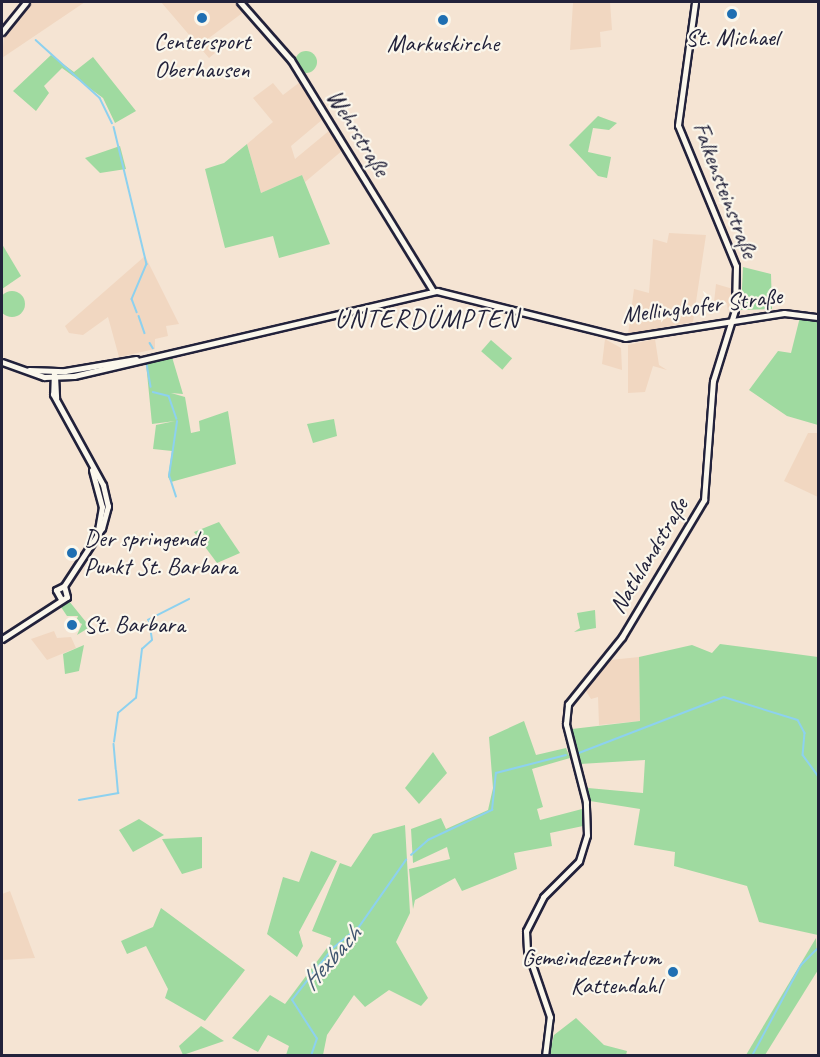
<!DOCTYPE html>
<html>
<head>
<meta charset="utf-8">
<style>
	body { margin:0 }
	#map { position:relative; width:820px; height:1057px; overflow:hidden; background:#f5e4d3; font-family:Caveat,sans-serif }
	div>[style] { position:absolute }
	[style*='--x'] { left:calc(var(--x)*1px); top:calc(var(--y)*1px); width:calc(var(--w)*1px); rotate:calc(var(--a)*1deg) }
	.built>* { inset:0; background:#f1d7c1 }
	.green>* { inset:0; background:#9fdaa0; transform-origin:0 0 }
	.round { border-radius:50% }
	.stream>* { height:1.5px; margin:-0.75px; padding:0 0.75px; transform-origin:0.75px; border-radius:0.75px; background:#8dd1ef }
	.roads { filter:drop-shadow(2px 0 #22223b) drop-shadow(-2px 0 #22223b) drop-shadow(0 2px #22223b) drop-shadow(0 -2px #22223b) }
	.secondary>* { height:5px; margin:-2.5px; padding:0 2.5px; transform-origin:2.5px; border-radius:2.5px; background:#fbf7ec }
	.dots>* { width:16px; height:16px; translate:-50% -50%; box-sizing:border-box; border:3px solid #fbf7ec; border-radius:50% }
	span { translate:-50% -50%; white-space:nowrap; text-align:center; line-height:1.15; -webkit-text-stroke:4.5px #fbf7ec; paint-order:stroke }
	.poi-label { font-size:24px; color:#22223b }
	.left { translate:0 -50%; text-align:left }
	.right { translate:-100% -50%; text-align:right }
	.street-label { font-size:24px; color:#22223b }
	.neighbourhood-label { font-size:26px; color:#22223b; letter-spacing:1.5px }
	.water-label { font-size:26px; color:#425771; font-style:italic }
	.frame { position:absolute; inset:0; border:3px solid #22223b; pointer-events:none }
</style>
</head>
<body>
<div id="map">
	<div class="built">
		<div style="clip-path:polygon(32px 2px,85px 2px,2px 58px,4px 36px)"></div>
		<div style="clip-path:polygon(161px 2px,235px 2px,245px 11px,205px 41px,215px 53px,209px 58px)"></div>
		<div style="clip-path:polygon(610px 2px,612px 30px,600px 32px,601px 47px,570px 50px,573px 3px)"></div>
		<div style="clip-path:polygon(300px 82px,323px 119px,291px 146px,295px 159px,330px 130px,343px 150px,305px 182px,302px 175px,261px 193px,247px 144px,273px 122px,253px 98px,273px 83px,283px 95px)"></div>
		<div style="clip-path:polygon(669px 233px,706px 235px,693px 322px,628px 334px,634px 289px,649px 293px,653px 239px,667px 243px)"></div>
		<div style="clip-path:polygon(145px 256px,179px 324px,166px 326px,168px 336px,155px 339px,155px 349px,119px 357px,108px 317px,83px 335px,69px 333px,65px 326px)"></div>
		<div style="clip-path:polygon(716px 284px,733px 289px,728px 312px,727px 303px,714px 302px)"></div>
		<div style="clip-path:polygon(605px 339px,621px 348px,622px 370px,602px 364px)"></div>
		<div style="clip-path:polygon(655px 339px,659px 365px,667px 370px,653px 366px,645px 392px,628px 393px,628px 345px)"></div>
		<div style="clip-path:polygon(808px 433px,818px 433px,818px 497px,784px 481px)"></div>
		<div style="clip-path:polygon(54px 631px,57px 638px,71px 637px,76px 648px,47px 660px,31px 639px)"></div>
		<div style="clip-path:polygon(639px 657px,640px 721px,599px 725px,598px 697px,591px 699px,584px 688px,610px 660px)"></div>
		<div style="clip-path:polygon(10px 891px,35px 958px,2px 960px,2px 894px)"></div>
	</div>
	<div class="green">
		<div class="round" style="left:295px;top:51px;width:22px;height:22px"></div>
		<div style="clip-path:polygon(51px 55px,74px 72px,93px 57px,136px 111px,115px 123px,103px 98px,62px 68px,44px 86px,49px 93px,36px 111px,13px 91px)"></div>
		<div style="clip-path:polygon(598px 116px,617px 123px,609px 130px,593px 128px,588px 152px,611px 157px,607px 178px,598px 176px,569px 145px)"></div>
		<div style="clip-path:polygon(247px 144px,261px 193px,302px 175px,330px 244px,279px 258px,273px 236px,225px 248px,205px 169px,224px 163px)"></div>
		<div style="clip-path:polygon(120px 146px,126px 169px,100px 173px,85px 158px)"></div>
		<div style="clip-path:polygon(2px 244px,21px 276px,2px 289px)"></div>
		<div style="clip-path:polygon(743px 267px,771px 274px,772px 309px,741px 310px)"></div>
		<div class="round" style="left:-1px;top:291px;width:26px;height:26px"></div>
		<div style="clip-path:polygon(800px 317px,818px 322px,818px 425px,787px 416px,749px 390px,778px 351px,791px 353px)"></div>
		<div style="left:491px;top:340px;width:28px;height:15px;rotate:41deg"></div>
		<div style="clip-path:polygon(172px 357px,183px 394px,171px 393px,185px 397px,191px 433px,200px 431px,199px 421px,228px 411px,236px 464px,171px 482px,168px 477px,172px 451px,153px 449px,156px 425px,175px 421px,152px 424px,146px 363px)"></div>
		<div style="clip-path:polygon(334px 419px,337px 436px,313px 443px,307px 424px)"></div>
		<div style="clip-path:polygon(219px 522px,240px 553px,217px 563px,194px 532px)"></div>
		<div style="clip-path:polygon(69px 601px,90px 627px,77px 635px,82px 624px,76px 621px,78px 616px,67px 616px,59px 604px)"></div>
		<div style="clip-path:polygon(595px 610px,596px 628px,574px 632px,580px 628px,577px 613px)"></div>
		<div style="clip-path:polygon(720px 644px,818px 657px,818px 935px,759px 922px,747px 886px,674px 866px,675px 852px,634px 845px,640px 809px,590px 801px,588px 788px,643px 793px,645px 760px,580px 764px,572px 729px,640px 721px,639px 657px,692px 645px,712px 653px)"></div>
		<div style="clip-path:polygon(84px 645px,79px 671px,65px 674px,63px 654px)"></div>
		<div style="clip-path:polygon(524px 721px,536px 755px,566px 748px,570px 758px,532px 769px,543px 807px,537px 809px,540px 820px,582px 809px,583px 826px,550px 833px,552px 846px,514px 853px,517px 869px,462px 891px,455px 878px,415px 900px,413px 909px,409px 869px,450px 859px,447px 847px,413px 863px,411px 829px,441px 818px,446px 829px,488px 810px,493px 788px,489px 737px)"></div>
		<div style="clip-path:polygon(433px 752px,447px 773px,419px 804px,405px 788px)"></div>
		<div style="clip-path:polygon(139px 819px,164px 835px,133px 852px,119px 830px)"></div>
		<div style="clip-path:polygon(405px 825px,410px 913px,396px 942px,428px 998px,421px 1006px,389px 990px,365px 1007px,354px 995px,327px 1035px,323px 1055px,286px 1055px,289px 1046px,268px 1035px,258px 1052px,232px 1038px,270px 995px,285px 1004px,330px 944px,331px 938px,312px 931px,340px 863px,351px 867px,373px 834px)"></div>
		<div style="clip-path:polygon(202px 837px,202px 868px,182px 874px,162px 839px)"></div>
		<div style="clip-path:polygon(311px 851px,337px 861px,299px 932px,303px 946px,297px 957px,267px 934px,283px 877px,299px 882px)"></div>
		<div style="clip-path:polygon(161px 908px,245px 970px,205px 1021px,165px 998px,168px 989px,146px 946px,127px 954px,121px 941px,153px 927px)"></div>
		<div style="clip-path:polygon(816px 938px,818px 970px,765px 1055px,746px 1055px)"></div>
		<div style="clip-path:polygon(576px 1018px,604px 1045px,627px 1051px,626px 1055px,549px 1055px,554px 1035px)"></div>
		<div style="clip-path:polygon(201px 1026px,224px 1041px,183px 1055px,179px 1046px)"></div>
	</div>
	<div class="stream">
		<div style="--x:36;--y:40;--w:86;--a:42.2"></div>
		<div style="--x:100;--y:98;--w:28;--a:64"></div>
		<div style="--x:114;--y:127;--w:141;--a:76.5"></div>
		<div style="--x:147;--y:264;--w:38;--a:113"></div>
		<div style="--x:132;--y:299;--w:14;--a:69"></div>
		<div style="--x:139;--y:316;--w:18;--a:71"></div>
		<div style="--x:150;--y:343;--w:6;--a:59"></div>
		<div style="--x:147;--y:364;--w:23;--a:80"></div>
		<div style="--x:153;--y:392;--w:16;--a:14"></div>
		<div style="--x:169;--y:396;--w:24;--a:71"></div>
		<div style="--x:176;--y:497;--w:22;--a:-108"></div>
		<div style="--x:169;--y:476;--w:55;--a:-81.6"></div>
		<div style="--x:148;--y:620;--w:46;--a:-27.1"></div>
		<div style="--x:114;--y:742;--w:29;--a:-82"></div>
		<div style="--x:118;--y:713;--w:23;--a:-40"></div>
		<div style="--x:136;--y:698;--w:49;--a:-83"></div>
		<div style="--x:142;--y:649;--w:13;--a:-42"></div>
		<div style="--x:152;--y:640;--w:18;--a:-99"></div>
		<div style="--x:114;--y:744;--w:25;--a:85"></div>
		<div style="--x:579;--y:753;--w:155;--a:-21.1"></div>
		<div style="--x:724;--y:697;--w:77;--a:17.3"></div>
		<div style="--x:798;--y:720;--w:15;--a:62"></div>
		<div style="--x:805;--y:733;--w:22;--a:95"></div>
		<div style="--x:803;--y:755;--w:26;--a:54"></div>
		<div style="--x:79;--y:800;--w:40;--a:-10"></div>
		<div style="--x:118;--y:793;--w:22;--a:-95"></div>
		<div style="--x:411;--y:855;--w:23;--a:-41"></div>
		<div style="--x:428;--y:840;--w:71;--a:-25.1"></div>
		<div style="--x:492;--y:810;--w:37;--a:-84"></div>
		<div style="--x:496;--y:773;--w:72;--a:-14.4"></div>
		<div style="--x:311;--y:1056;--w:18;--a:-71"></div>
		<div style="--x:317;--y:1039;--w:46;--a:-122.7"></div>
		<div style="--x:292;--y:1000;--w:66;--a:-51.7"></div>
		<div style="--x:333;--y:948;--w:33;--a:-39"></div>
		<div style="--x:359;--y:927;--w:82;--a:-55"></div>
		<div style="--x:752;--y:1056;--w:103;--a:-61.7"></div>
		<div style="--x:801;--y:965;--w:24;--a:-45"></div>
	</div>
	<div class="roads">
		<div class="secondary">
			<div style="--x:240;--y:2;--w:77;--a:48.7"></div>
			<div style="--x:291;--y:60;--w:271;--a:58.4"></div>
			<div style="--x:2;--y:32;--w:38;--a:-51"></div>
			<div style="--x:2;--y:362;--w:45;--a:19.7"></div>
			<div style="--x:44;--y:377;--w:30;--a:-2"></div>
			<div style="--x:74;--y:376;--w:373;--a:-13.2"></div>
			<div style="--x:437;--y:291;--w:194;--a:14"></div>
			<div style="--x:625;--y:338;--w:161;--a:-8.9"></div>
			<div style="--x:784;--y:313;--w:34;--a:7"></div>
			<div style="--x:29;--y:370;--w:36;--a:2"></div>
			<div style="--x:65;--y:371;--w:72;--a:-9.6"></div>
			<div style="--x:54;--y:371;--w:23;--a:92"></div>
			<div style="--x:53;--y:394;--w:104;--a:61.2"></div>
			<div style="--x:103;--y:485;--w:22;--a:77"></div>
			<div style="--x:108;--y:506;--w:23;--a:105"></div>
			<div style="--x:102;--y:528;--w:69;--a:123.2"></div>
			<div style="--x:55;--y:376;--w:22;--a:87"></div>
			<div style="--x:92;--y:470;--w:38;--a:75"></div>
			<div style="--x:102;--y:507;--w:27;--a:100"></div>
			<div style="--x:2;--y:639;--w:77;--a:-32.9"></div>
			<div style="--x:67;--y:597;--w:11;--a:-105"></div>
			<div style="--x:64;--y:586;--w:9;--a:153"></div>
			<div style="--x:56;--y:590;--w:10;--a:61"></div>
			<div style="--x:545;--y:1056;--w:39;--a:-83"></div>
			<div style="--x:550;--y:1017;--w:71;--a:-108.9"></div>
			<div style="--x:527;--y:950;--w:19;--a:-93"></div>
			<div style="--x:526;--y:931;--w:38;--a:-63"></div>
			<div style="--x:543;--y:897;--w:51;--a:-45"></div>
			<div style="--x:579;--y:861;--w:27;--a:-73"></div>
			<div style="--x:587;--y:835;--w:33;--a:-92"></div>
			<div style="--x:586;--y:802;--w:81;--a:-104.4"></div>
			<div style="--x:566;--y:724;--w:20;--a:-84"></div>
			<div style="--x:568;--y:704;--w:86;--a:-51.1"></div>
			<div style="--x:622;--y:637;--w:160;--a:-59.1"></div>
			<div style="--x:704;--y:500;--w:119;--a:-85.7"></div>
			<div style="--x:713;--y:381;--w:74;--a:-72.8"></div>
			<div style="--x:735;--y:310;--w:44;--a:-88.7"></div>
			<div style="--x:736;--y:266;--w:152;--a:-112.4"></div>
			<div style="--x:678;--y:125;--w:124;--a:-82.1"></div>
		</div>
	</div>
	<div class="dots">
		<div style="left:732px;top:14px;background:#1f6fb2"></div>
		<div style="left:202px;top:18px;background:#1f6fb2"></div>
		<div style="left:443px;top:20px;background:#1f6fb2"></div>
		<div style="left:72px;top:553px;background:#1f6fb2"></div>
		<div style="left:72px;top:625px;background:#1f6fb2"></div>
		<div style="left:673px;top:972px;background:#1f6fb2"></div>
	</div>
	<div class="poi-label">
		<span style="left:732px;top:38px">St. Michael</span>
		<span style="left:202px;top:56px">Centersport<br>Oberhausen</span>
		<span style="left:443px;top:44px">Markuskirche</span>
		<span class="left" style="left:84px;top:553px">Der springende<br>Punkt St. Barbara</span>
		<span class="left" style="left:84px;top:625px">St. Barbara</span>
		<span class="right" style="left:661px;top:972px">Gemeindezentrum<br>Kattendahl</span>
	</div>
	<div class="street-label">
		<span style="left:358px;top:133px;rotate:58deg">Wehrstraße</span>
		<span style="left:725px;top:190px;rotate:69deg">Falkensteinstraße</span>
		<span style="left:702px;top:306px;rotate:-7deg">Mellinghofer Straße</span>
		<span style="left:649px;top:556px;rotate:-59deg">Nathlandstraße</span>
	</div>
	<div class="neighbourhood-label">
		<span style="left:427px;top:319px">UNTERDÜMPTEN</span>
	</div>
	<div class="water-label">
		<span style="left:331px;top:958px;rotate:-48deg">Hexbach</span>
	</div>
	<div class="frame"></div>
</div>
</body>
</html>
